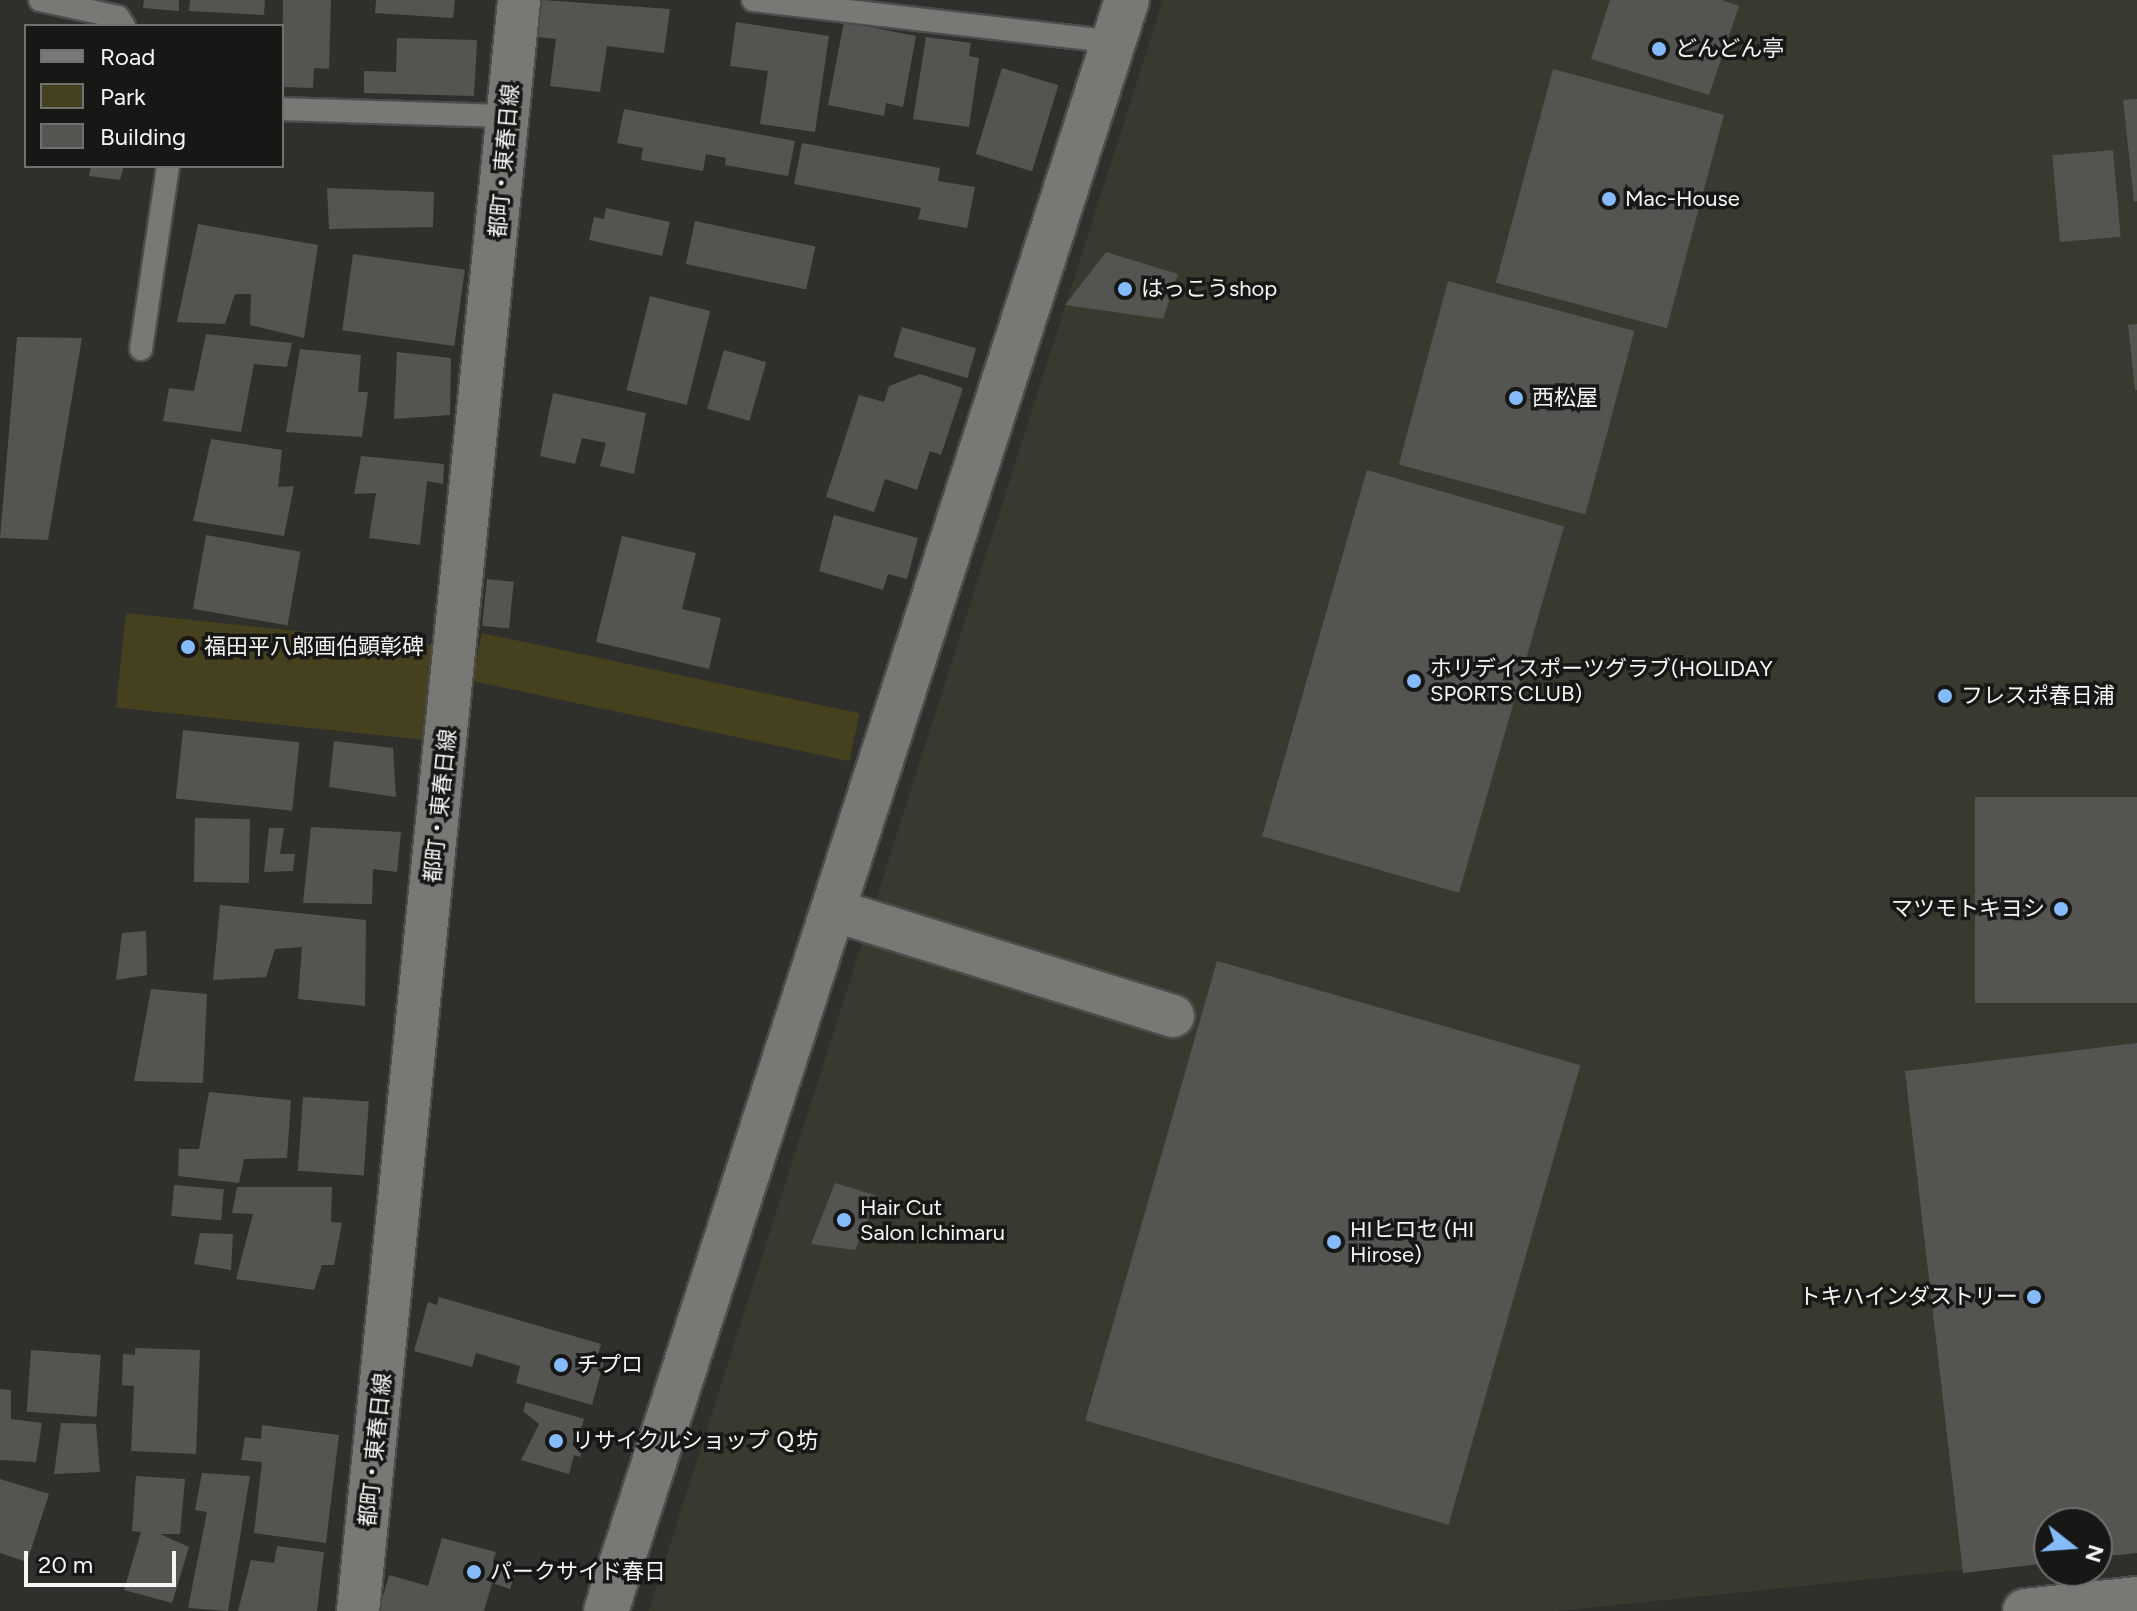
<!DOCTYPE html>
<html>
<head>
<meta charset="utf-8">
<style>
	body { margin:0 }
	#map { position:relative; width:2137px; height:1611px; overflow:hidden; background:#2f2f2c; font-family:Figtree,"Noto Sans JP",sans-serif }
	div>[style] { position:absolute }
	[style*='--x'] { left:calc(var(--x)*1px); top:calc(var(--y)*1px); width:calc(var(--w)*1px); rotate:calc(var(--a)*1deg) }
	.built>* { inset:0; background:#3a3930 }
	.green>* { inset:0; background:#45411f; transform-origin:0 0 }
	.building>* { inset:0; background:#545451; transform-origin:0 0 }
	.roads { filter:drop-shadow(2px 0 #4c4c4a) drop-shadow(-2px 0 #4c4c4a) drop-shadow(0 2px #4c4c4a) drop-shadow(0 -2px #4c4c4a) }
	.service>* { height:22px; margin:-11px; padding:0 11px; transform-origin:11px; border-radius:11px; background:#787874 }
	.minor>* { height:42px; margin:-21px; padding:0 21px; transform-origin:21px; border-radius:21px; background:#787874 }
	.tertiary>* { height:44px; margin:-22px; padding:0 22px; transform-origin:22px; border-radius:22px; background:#787874 }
	.dots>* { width:22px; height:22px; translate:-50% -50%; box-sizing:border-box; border:4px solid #171716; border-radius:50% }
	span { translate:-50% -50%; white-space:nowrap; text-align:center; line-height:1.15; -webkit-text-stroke:7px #171716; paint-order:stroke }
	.poi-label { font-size:22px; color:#f5f5f3 }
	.left { translate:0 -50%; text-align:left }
	.right { translate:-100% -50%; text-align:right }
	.street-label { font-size:22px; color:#f5f5f3 }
	.legend { position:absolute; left:24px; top:24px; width:260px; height:144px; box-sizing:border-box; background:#171716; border:2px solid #70706e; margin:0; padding:10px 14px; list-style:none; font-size:24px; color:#f5f5f3 }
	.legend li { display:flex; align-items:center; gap:16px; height:40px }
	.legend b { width:40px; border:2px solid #70706e }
	.north { position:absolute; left:2033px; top:1507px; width:80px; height:80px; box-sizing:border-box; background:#171716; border:2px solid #70706e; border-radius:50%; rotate:107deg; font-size:22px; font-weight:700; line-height:32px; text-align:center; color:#f5f5f3 }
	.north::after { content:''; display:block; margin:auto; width:28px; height:36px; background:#85bbfb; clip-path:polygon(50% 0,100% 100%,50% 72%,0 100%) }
	.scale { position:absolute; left:24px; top:1551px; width:152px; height:36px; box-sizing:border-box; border:4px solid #f5f5f3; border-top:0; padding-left:10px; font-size:24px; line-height:28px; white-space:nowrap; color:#f5f5f3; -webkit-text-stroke:6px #171716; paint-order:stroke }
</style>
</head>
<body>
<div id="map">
	<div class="built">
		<div style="clip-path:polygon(1163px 0,2137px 0,2137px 1552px,2097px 1523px,2049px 1523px,2049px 1561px,1556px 1611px,649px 1611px)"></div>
	</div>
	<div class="green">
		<div style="left:126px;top:613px;width:310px;height:95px;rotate:6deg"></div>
		<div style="left:482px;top:633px;width:386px;height:49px;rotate:12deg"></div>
	</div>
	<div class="building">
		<div style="clip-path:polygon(144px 0,179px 0,179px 11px,143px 8px)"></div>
		<div style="clip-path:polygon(190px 0,265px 0,264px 15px,189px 11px)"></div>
		<div style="clip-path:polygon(283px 0,331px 0,329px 69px,314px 68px,313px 88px,282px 87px)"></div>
		<div style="clip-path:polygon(376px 0,455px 0,453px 18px,375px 13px)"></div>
		<div style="clip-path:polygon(542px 0,670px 9px,664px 53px,607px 46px,600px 92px,550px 86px,556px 39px,537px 37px)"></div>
		<div style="clip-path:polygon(1610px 0,1722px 0,1739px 6px,1709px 95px,1591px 59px)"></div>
		<div style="clip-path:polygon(736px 22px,829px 36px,815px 132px,760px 124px,768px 71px,730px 66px)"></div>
		<div style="clip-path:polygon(844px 22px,916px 36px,903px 107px,886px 103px,884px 116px,828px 105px)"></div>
		<div style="clip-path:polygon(926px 37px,971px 43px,969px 56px,979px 58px,969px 127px,913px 119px)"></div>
		<div style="clip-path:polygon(397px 38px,477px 40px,474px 96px,364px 93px,364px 71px,396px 72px)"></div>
		<div style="left:1002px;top:68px;width:59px;height:90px;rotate:17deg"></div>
		<div style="left:1553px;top:69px;width:177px;height:221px;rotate:15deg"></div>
		<div style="clip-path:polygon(2137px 99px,2137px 201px,2134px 202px,2123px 100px)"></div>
		<div style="clip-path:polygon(624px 109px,795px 141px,788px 176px,725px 165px,726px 158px,706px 154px,703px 171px,641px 160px,643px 148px,617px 143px)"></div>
		<div style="clip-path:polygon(802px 143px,940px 168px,938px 181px,975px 187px,967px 228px,918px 219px,921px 208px,794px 184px)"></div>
		<div style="left:2113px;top:150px;width:87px;height:61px;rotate:85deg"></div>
		<div style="clip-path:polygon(91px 166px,124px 166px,120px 180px,89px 176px)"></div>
		<div style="clip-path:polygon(327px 188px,434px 192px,433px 227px,329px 229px)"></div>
		<div style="clip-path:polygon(606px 208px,670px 222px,662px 256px,589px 240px,594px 217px,604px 219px)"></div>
		<div style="left:695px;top:221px;width:123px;height:44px;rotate:12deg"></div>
		<div style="clip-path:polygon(198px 224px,318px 245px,304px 338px,250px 325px,251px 294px,235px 294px,225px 324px,177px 322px)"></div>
		<div style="clip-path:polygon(1106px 252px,1178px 274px,1163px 319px,1065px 305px)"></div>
		<div style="left:353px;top:254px;width:113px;height:77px;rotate:8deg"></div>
		<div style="left:1448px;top:281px;width:193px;height:190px;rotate:15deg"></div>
		<div style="left:650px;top:296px;width:62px;height:97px;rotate:14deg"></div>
		<div style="clip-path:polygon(2137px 324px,2137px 390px,2135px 390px,2128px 325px)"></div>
		<div style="left:902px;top:327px;width:77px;height:31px;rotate:16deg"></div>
		<div style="clip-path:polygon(206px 334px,292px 343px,287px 367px,254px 364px,241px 432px,163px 421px,169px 388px,194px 391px)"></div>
		<div style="clip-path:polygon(17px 337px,82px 338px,48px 540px,0 538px)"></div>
		<div style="clip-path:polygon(300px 349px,361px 355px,358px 392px,368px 392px,362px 437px,286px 432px)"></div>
		<div style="left:724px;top:350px;width:44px;height:61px;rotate:16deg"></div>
		<div style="clip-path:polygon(397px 352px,451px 358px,450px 415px,394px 419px)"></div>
		<div style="clip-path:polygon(920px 374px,963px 388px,941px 455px,930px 451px,917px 490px,885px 479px,874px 512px,826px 497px,859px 395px,884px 402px,889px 386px)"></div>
		<div style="clip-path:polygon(553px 393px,646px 413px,634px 474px,600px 466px,606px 443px,582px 438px,575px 464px,540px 456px)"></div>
		<div style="clip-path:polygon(211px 439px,282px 450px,278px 487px,294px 486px,284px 536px,193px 521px)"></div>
		<div style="clip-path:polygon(361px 456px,444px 464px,443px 484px,427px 481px,420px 545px,369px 538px,376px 493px,354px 494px)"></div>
		<div style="left:1367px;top:470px;width:205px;height:381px;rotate:16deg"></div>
		<div style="clip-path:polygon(834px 515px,918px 538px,907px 579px,888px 574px,883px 590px,819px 571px)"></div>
		<div style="left:206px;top:535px;width:96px;height:75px;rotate:10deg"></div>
		<div style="clip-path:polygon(622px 536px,696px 553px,682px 609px,721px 618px,709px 669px,596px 642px)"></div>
		<div style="left:487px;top:579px;width:27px;height:47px;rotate:6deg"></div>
		<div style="left:183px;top:730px;width:117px;height:69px;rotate:6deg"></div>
		<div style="clip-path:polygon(334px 741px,393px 748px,396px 797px,329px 787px)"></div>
		<div style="left:2137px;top:797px;width:206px;height:162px;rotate:90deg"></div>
		<div style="left:195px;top:818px;width:55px;height:64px;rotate:1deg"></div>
		<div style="clip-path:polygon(311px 827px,401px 832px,397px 872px,373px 869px,372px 904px,303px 903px)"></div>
		<div style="clip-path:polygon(269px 828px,284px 828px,280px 854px,295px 854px,293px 871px,264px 872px)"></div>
		<div style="clip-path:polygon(220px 905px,366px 920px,365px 1006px,298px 999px,302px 947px,275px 949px,266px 977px,213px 980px)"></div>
		<div style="clip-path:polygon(146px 931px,147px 975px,116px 980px,122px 933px)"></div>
		<div style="left:1217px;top:961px;width:378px;height:478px;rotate:16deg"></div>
		<div style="clip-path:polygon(151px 989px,207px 994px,203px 1083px,134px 1081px)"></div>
		<div style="clip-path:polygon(2137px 1043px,2137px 1553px,2097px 1557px,2097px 1523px,2049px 1523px,2049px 1563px,1963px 1573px,1905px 1071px)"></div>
		<div style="clip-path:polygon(209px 1092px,291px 1100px,287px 1158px,244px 1159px,239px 1183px,178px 1176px,179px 1149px,199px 1149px)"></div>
		<div style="left:303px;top:1097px;width:66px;height:74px;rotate:4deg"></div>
		<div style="clip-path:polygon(835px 1183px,878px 1196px,855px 1250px,811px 1244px)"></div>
		<div style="left:174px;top:1185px;width:50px;height:31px;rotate:5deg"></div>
		<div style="clip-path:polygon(237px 1187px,332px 1187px,331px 1222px,342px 1223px,334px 1265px,322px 1265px,314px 1290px,236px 1279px,253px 1214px,232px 1213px)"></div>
		<div style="clip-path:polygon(200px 1233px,233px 1234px,231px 1270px,194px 1264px)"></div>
		<div style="clip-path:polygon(439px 1297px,601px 1344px,597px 1359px,604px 1361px,592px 1405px,516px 1383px,520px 1366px,476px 1353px,472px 1367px,414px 1351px,428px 1302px,437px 1305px)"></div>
		<div style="clip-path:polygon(135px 1348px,200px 1350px,196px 1454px,131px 1451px,134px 1386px,122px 1385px,123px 1354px,135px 1355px)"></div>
		<div style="left:31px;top:1350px;width:70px;height:62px;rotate:4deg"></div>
		<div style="clip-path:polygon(0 1389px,11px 1390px,11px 1419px,42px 1423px,36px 1462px,0 1460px)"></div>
		<div style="clip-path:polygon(526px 1402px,584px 1419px,578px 1439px,585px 1442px,580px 1457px,574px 1455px,569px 1474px,521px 1460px,539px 1424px,523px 1411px)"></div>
		<div style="clip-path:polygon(61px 1423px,96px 1424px,100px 1472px,54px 1474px)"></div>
		<div style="clip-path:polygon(262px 1425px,339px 1435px,326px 1543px,254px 1533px,262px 1462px,241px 1460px,245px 1437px,261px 1439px)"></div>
		<div style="clip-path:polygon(202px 1473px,250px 1476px,228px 1611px,188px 1608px,207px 1512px,195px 1510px)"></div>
		<div style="clip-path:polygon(136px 1476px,185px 1479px,180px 1534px,160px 1534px,189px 1547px,172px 1603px,124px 1590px,141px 1532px,132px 1531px)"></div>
		<div style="clip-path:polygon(0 1479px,49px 1494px,27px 1562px,0 1553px)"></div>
		<div style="clip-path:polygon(442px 1538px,496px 1552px,493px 1561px,517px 1568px,510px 1589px,492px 1583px,484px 1611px,379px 1611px,389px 1575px,428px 1586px)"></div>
		<div style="clip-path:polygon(277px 1546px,324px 1552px,317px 1611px,238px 1611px,251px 1560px,274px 1563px)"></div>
	</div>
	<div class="roads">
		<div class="service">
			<div style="--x:40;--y:0;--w:80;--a:12.3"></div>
			<div style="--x:118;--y:17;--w:11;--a:56"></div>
			<div style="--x:753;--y:0;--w:363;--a:6.6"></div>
			<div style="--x:282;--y:109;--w:227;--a:1.8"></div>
			<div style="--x:141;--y:349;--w:185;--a:-81.6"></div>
		</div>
		<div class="minor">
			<div style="--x:836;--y:911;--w:353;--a:17.3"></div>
			<div style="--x:358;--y:1611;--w:1619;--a:-84.29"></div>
		</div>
		<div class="tertiary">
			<div style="--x:606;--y:1611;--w:1693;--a:-72.08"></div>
			<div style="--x:2025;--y:1611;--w:113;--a:-6.1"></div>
		</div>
	</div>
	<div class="dots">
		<div style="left:1659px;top:49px;background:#85bbfb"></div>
		<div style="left:1609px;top:199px;background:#85bbfb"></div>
		<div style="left:1125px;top:289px;background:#85bbfb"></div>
		<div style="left:1516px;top:398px;background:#85bbfb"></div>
		<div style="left:188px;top:647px;background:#85bbfb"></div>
		<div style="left:1414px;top:681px;background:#85bbfb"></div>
		<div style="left:1945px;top:696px;background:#85bbfb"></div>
		<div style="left:2061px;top:909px;background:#85bbfb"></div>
		<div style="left:844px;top:1220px;background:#85bbfb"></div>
		<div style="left:1334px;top:1242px;background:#85bbfb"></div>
		<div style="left:2034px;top:1297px;background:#85bbfb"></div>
		<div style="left:561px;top:1365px;background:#85bbfb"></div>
		<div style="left:556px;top:1441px;background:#85bbfb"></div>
		<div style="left:474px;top:1572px;background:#85bbfb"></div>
	</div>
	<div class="poi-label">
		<span class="left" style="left:1675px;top:49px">どんどん亭</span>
		<span class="left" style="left:1625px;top:199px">Mac-House</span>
		<span class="left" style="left:1141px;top:289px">はっこうshop</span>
		<span class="left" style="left:1532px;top:398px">西松屋</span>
		<span class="left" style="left:204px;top:647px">福田平八郎画伯顕彰碑</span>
		<span class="left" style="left:1430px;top:681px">ホリデイスポーツグラブ(HOLIDAY<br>SPORTS CLUB)</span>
		<span class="left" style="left:1961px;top:696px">フレスポ春日浦</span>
		<span class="right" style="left:2045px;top:909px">マツモトキヨシ</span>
		<span class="left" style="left:860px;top:1220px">Hair Cut<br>Salon Ichimaru</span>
		<span class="left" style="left:1350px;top:1242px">HIヒロセ (HI<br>Hirose)</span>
		<span class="right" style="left:2018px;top:1297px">トキハインダストリー</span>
		<span class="left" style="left:577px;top:1365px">チプロ</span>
		<span class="left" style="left:572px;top:1441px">リサイクルショップ Ｑ坊</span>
		<span class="left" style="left:490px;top:1572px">パークサイド春日</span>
	</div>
	<div class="street-label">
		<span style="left:504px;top:161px;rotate:-85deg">都町・東春日線</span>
		<span style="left:440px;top:806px;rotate:-84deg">都町・東春日線</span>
		<span style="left:375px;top:1450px;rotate:-84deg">都町・東春日線</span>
	</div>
	<ul class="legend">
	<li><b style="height:10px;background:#787874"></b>Road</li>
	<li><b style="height:22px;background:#45411f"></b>Park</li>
	<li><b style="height:22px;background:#545451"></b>Building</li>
	</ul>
	<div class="north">N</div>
	<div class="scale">20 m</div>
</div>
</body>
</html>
